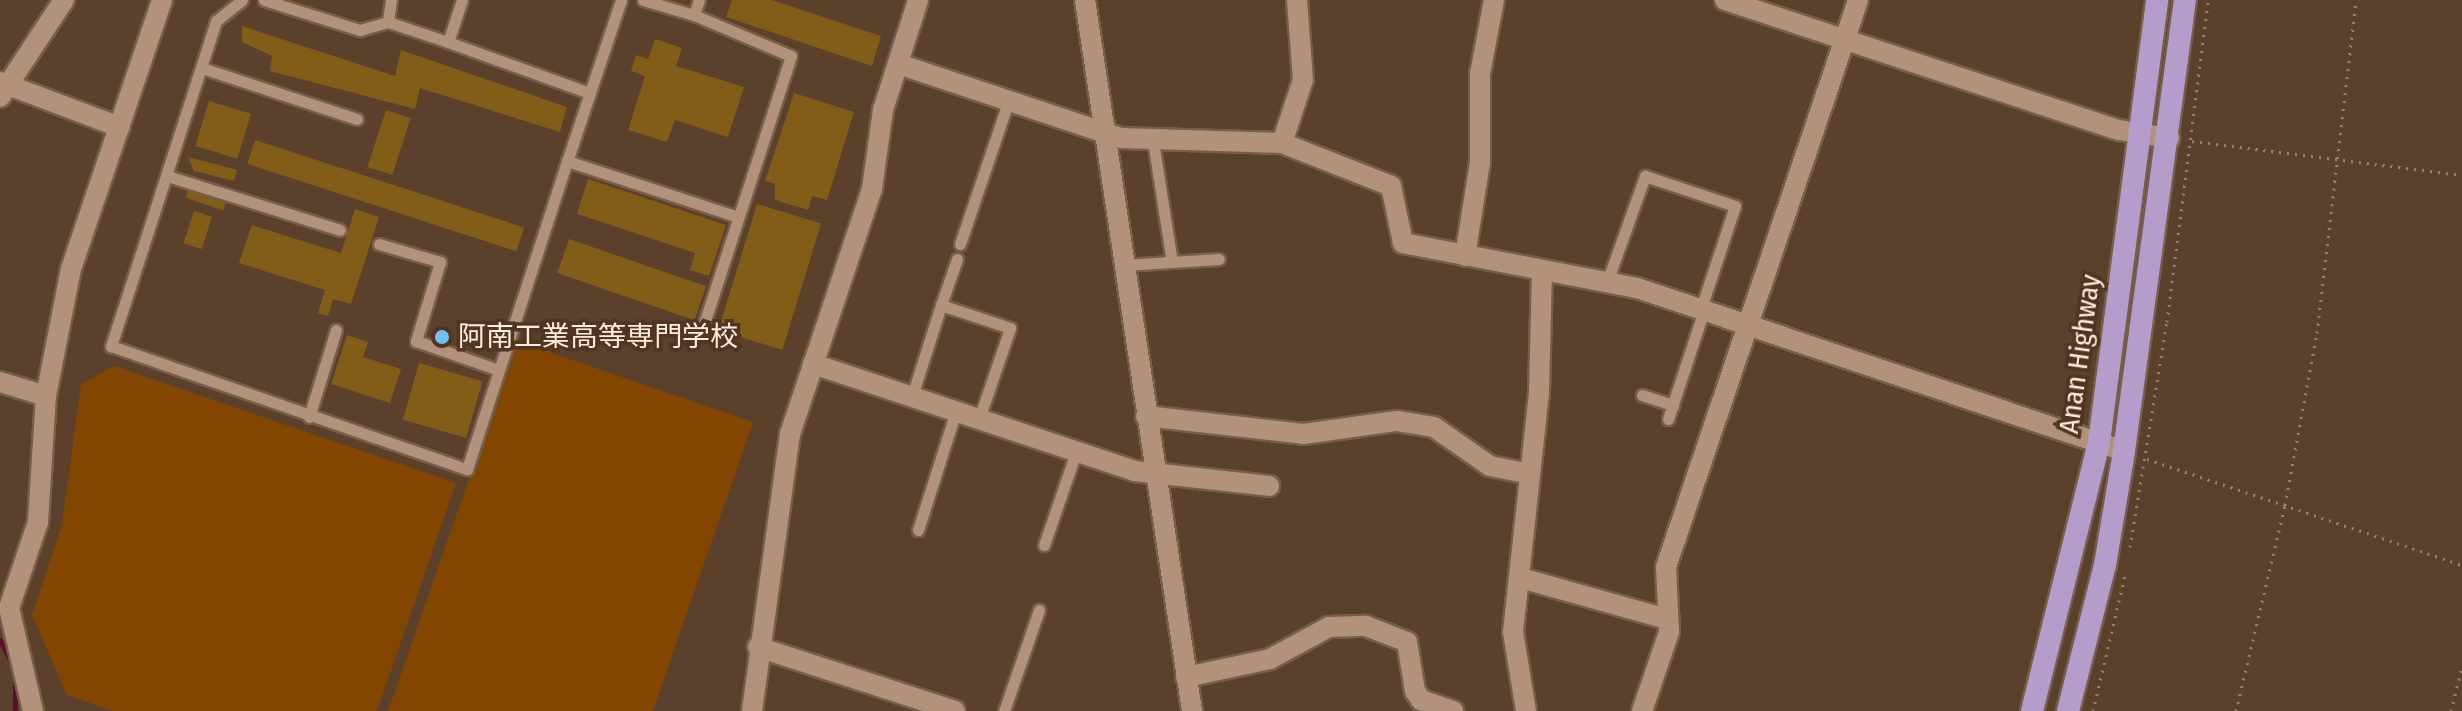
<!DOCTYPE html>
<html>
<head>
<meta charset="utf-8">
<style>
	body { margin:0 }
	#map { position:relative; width:2462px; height:711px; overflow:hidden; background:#5b402b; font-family:"Fira Sans Condensed","Noto Sans JP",sans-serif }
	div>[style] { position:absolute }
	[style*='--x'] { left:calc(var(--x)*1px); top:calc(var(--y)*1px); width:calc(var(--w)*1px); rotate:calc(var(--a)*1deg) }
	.green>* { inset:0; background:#834601 }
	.stream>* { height:5px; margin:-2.5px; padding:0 2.5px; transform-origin:2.5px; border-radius:2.5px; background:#600d33 }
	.building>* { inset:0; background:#815d18; transform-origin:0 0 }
	.path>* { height:3px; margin-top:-1.5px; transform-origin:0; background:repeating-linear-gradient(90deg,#98806f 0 2px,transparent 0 8px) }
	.roads { filter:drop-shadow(2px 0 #755e4b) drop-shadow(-2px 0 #755e4b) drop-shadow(0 2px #755e4b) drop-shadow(0 -2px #755e4b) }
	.service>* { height:11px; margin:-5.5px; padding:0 5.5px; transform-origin:5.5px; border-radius:5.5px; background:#b2927b }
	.minor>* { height:20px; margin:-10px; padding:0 10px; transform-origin:10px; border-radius:10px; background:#b2927b }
	.secondary>* { height:20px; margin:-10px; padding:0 10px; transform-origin:10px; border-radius:10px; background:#b2927b }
	.trunk>* { height:22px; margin:-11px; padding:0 11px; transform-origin:11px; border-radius:11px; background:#b49dca }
	.dots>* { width:22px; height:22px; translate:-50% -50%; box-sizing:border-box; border:4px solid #503520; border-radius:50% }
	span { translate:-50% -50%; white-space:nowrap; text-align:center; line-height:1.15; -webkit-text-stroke:7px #503520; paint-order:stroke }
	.poi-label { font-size:28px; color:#ffede1 }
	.left { translate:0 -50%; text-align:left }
	.street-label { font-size:28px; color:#ffede1 }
</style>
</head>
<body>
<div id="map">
	<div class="green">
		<div style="clip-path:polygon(517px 341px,753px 422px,653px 711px,388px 711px)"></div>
		<div style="clip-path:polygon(114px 366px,456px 483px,377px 711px,113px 711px,67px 695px,32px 615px,62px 524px,81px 384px)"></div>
	</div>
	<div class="stream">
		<div style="--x:0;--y:640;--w:34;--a:63"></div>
		<div style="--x:15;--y:670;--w:41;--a:90"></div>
	</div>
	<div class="building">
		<div style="clip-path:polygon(732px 0,772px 0,881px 36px,872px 66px,726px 17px)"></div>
		<div style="clip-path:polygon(242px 26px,395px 76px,401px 50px,567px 107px,560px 132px,420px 88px,415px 109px,270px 71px,272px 56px,242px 42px)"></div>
		<div style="clip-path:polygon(655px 39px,682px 48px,676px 66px,744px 87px,728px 137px,675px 120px,667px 142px,628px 130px,645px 76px,631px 71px,636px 55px,648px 59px)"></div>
		<div style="clip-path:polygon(794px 93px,854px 112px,827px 200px,812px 196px,808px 210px,775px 200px,775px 184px,765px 181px)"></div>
		<div style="left:209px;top:101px;width:44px;height:47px;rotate:17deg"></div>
		<div style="left:386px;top:110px;width:26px;height:60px;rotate:18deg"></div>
		<div style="left:255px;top:140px;width:283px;height:25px;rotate:18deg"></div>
		<div style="clip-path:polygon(188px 157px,237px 170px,234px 181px,194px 171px)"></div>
		<div style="clip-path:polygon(588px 179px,726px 225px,709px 276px,690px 270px,695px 253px,577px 214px)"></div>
		<div style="left:188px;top:190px;width:40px;height:8px;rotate:19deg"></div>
		<div style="left:757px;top:204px;width:67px;height:132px;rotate:17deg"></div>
		<div style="clip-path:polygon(355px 209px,379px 217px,351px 304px,333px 299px,328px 316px,318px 313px,325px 290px,239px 263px,252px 225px,341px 253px)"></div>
		<div style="left:194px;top:211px;width:19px;height:34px;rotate:18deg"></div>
		<div style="left:569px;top:239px;width:145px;height:36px;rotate:19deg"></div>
		<div style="clip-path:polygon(347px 335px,368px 342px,363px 357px,401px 369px,390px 403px,331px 384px)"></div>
		<div style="left:419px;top:363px;width:66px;height:59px;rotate:16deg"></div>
	</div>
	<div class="path">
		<div style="--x:2192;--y:141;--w:272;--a:7.2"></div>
		<div style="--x:2147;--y:459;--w:332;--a:18.6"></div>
		<div style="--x:2130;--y:547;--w:228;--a:-80.7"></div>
		<div style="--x:2167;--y:322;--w:325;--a:-82.7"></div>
		<div style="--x:2093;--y:711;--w:144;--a:-76.7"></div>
		<div style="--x:2236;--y:711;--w:212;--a:-76.6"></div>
		<div style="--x:2285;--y:505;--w:175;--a:-79.5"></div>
		<div style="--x:2317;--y:333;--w:335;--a:-83.3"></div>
		<div style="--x:2451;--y:711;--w:45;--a:-76"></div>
	</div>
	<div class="roads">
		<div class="service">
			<div style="--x:242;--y:0;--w:33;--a:141"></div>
			<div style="--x:216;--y:21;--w:342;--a:107.9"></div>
			<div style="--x:111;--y:346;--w:377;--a:19.1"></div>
			<div style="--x:467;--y:469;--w:324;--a:-72"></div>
			<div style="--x:264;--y:0;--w:101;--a:17.4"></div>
			<div style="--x:360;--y:30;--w:29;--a:-16"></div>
			<div style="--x:391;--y:0;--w:22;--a:98"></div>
			<div style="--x:388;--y:22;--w:63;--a:18.4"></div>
			<div style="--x:448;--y:42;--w:44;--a:-71.6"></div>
			<div style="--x:621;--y:0;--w:170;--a:108.5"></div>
			<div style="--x:567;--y:161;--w:180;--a:18.1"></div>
			<div style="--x:643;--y:0;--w:53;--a:16.4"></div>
			<div style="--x:694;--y:15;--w:16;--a:-72"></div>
			<div style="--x:694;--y:15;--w:105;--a:22.9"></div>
			<div style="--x:791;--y:56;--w:291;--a:108"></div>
			<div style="--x:448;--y:42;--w:151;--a:19.8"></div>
			<div style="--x:202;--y:68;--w:163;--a:18.2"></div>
			<div style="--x:1153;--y:141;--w:122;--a:81.1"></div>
			<div style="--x:167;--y:176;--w:181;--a:17.3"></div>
			<div style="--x:379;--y:244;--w:64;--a:16.4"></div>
			<div style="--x:440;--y:262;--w:83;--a:106.9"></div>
			<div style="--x:416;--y:341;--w:88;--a:19.3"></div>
			<div style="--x:960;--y:244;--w:150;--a:-71.3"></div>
			<div style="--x:957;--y:259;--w:49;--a:109.2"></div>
			<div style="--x:941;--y:305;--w:73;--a:18.4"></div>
			<div style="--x:1010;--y:328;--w:96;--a:108.8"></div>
			<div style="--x:1124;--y:265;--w:95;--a:-3.6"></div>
			<div style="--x:1607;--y:282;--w:113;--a:-70.3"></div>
			<div style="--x:1645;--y:176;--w:95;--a:18.4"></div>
			<div style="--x:1735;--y:206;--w:108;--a:108.4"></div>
			<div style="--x:1642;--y:395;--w:33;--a:18"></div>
			<div style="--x:912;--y:396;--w:96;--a:-72.3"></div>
			<div style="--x:309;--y:417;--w:91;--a:-72.8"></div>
			<div style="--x:1668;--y:419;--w:115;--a:-71.7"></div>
			<div style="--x:918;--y:530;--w:125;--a:-72.3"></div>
			<div style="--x:1044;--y:545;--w:98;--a:-71"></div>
			<div style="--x:1004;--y:711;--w:107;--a:-70.9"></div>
		</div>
		<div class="minor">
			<div style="--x:1085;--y:0;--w:719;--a:81.44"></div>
			<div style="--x:1725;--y:0;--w:415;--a:18.3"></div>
			<div style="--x:2119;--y:130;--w:51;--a:9.1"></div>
			<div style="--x:898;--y:64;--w:235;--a:18.4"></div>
			<div style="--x:1121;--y:138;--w:161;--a:1.8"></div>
			<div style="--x:1282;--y:143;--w:117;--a:21.5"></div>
			<div style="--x:1391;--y:186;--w:58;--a:78.1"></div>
			<div style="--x:1403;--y:243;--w:238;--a:10.9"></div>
			<div style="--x:1637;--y:288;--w:514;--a:18.51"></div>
			<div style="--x:0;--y:82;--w:128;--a:20.6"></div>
			<div style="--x:1282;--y:143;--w:66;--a:-71.6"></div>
			<div style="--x:1303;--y:80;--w:80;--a:-94.3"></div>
			<div style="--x:1465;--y:256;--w:95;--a:-80.9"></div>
			<div style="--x:1480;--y:162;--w:88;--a:-90"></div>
			<div style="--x:1480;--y:74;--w:75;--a:-79.3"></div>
			<div style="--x:813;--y:364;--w:338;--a:18.4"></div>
			<div style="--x:1134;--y:471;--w:136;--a:6.3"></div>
			<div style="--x:0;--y:382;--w:48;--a:16.9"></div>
			<div style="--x:1146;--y:416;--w:158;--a:6.5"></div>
			<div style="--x:1303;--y:434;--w:95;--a:-7.9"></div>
			<div style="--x:1397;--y:421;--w:37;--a:9"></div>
			<div style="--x:1434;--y:427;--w:68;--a:34.9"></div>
			<div style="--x:1490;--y:466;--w:41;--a:11.3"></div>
			<div style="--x:1521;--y:578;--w:152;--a:15.7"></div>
			<div style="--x:758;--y:647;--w:207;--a:18"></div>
			<div style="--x:1186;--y:677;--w:86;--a:-12.1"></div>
			<div style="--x:1270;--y:659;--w:67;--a:-28.5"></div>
			<div style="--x:1329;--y:627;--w:37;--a:-2"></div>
			<div style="--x:1366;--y:626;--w:44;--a:21.3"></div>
			<div style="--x:1407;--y:642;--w:50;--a:80.7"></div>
			<div style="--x:1415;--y:691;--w:11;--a:56"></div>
			<div style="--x:1421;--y:700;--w:34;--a:19"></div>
			<div style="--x:33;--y:711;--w:106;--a:-103.1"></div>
			<div style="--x:9;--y:608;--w:91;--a:-71.4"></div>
			<div style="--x:38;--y:522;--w:126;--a:-86.4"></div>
			<div style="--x:46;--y:396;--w:129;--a:-78.9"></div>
			<div style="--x:71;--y:269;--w:284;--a:-71.3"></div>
			<div style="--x:752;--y:711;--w:280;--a:-82.2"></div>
			<div style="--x:790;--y:434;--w:258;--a:-71.5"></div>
			<div style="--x:872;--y:189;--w:80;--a:-82.1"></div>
			<div style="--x:883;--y:110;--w:115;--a:-72.3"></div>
			<div style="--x:1526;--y:711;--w:80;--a:-99.3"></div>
			<div style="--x:1513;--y:632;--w:240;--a:-83.8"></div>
			<div style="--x:1539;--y:393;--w:121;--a:-88.6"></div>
			<div style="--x:1642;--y:711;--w:83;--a:-71.1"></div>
			<div style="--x:1669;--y:632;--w:65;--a:-92.6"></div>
			<div style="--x:1666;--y:567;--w:599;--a:-71.29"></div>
		</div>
		<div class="secondary">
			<div style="--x:0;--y:97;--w:116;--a:-56.6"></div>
		</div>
		<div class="trunk">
			<div style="--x:2032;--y:711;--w:277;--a:-76"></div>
			<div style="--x:2099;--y:442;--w:446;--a:-82.5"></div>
			<div style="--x:2068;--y:711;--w:151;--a:-75.8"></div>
			<div style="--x:2105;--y:565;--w:116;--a:-80.5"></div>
			<div style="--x:2124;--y:451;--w:455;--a:-82.3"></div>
		</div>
	</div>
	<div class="dots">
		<div style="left:442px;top:337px;background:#71c1f5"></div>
	</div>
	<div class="poi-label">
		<span class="left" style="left:458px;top:337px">阿南工業高等専門学校</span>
	</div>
	<div class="street-label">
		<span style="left:2080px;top:354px;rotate:-82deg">Anan Highway</span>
	</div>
</div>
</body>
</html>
